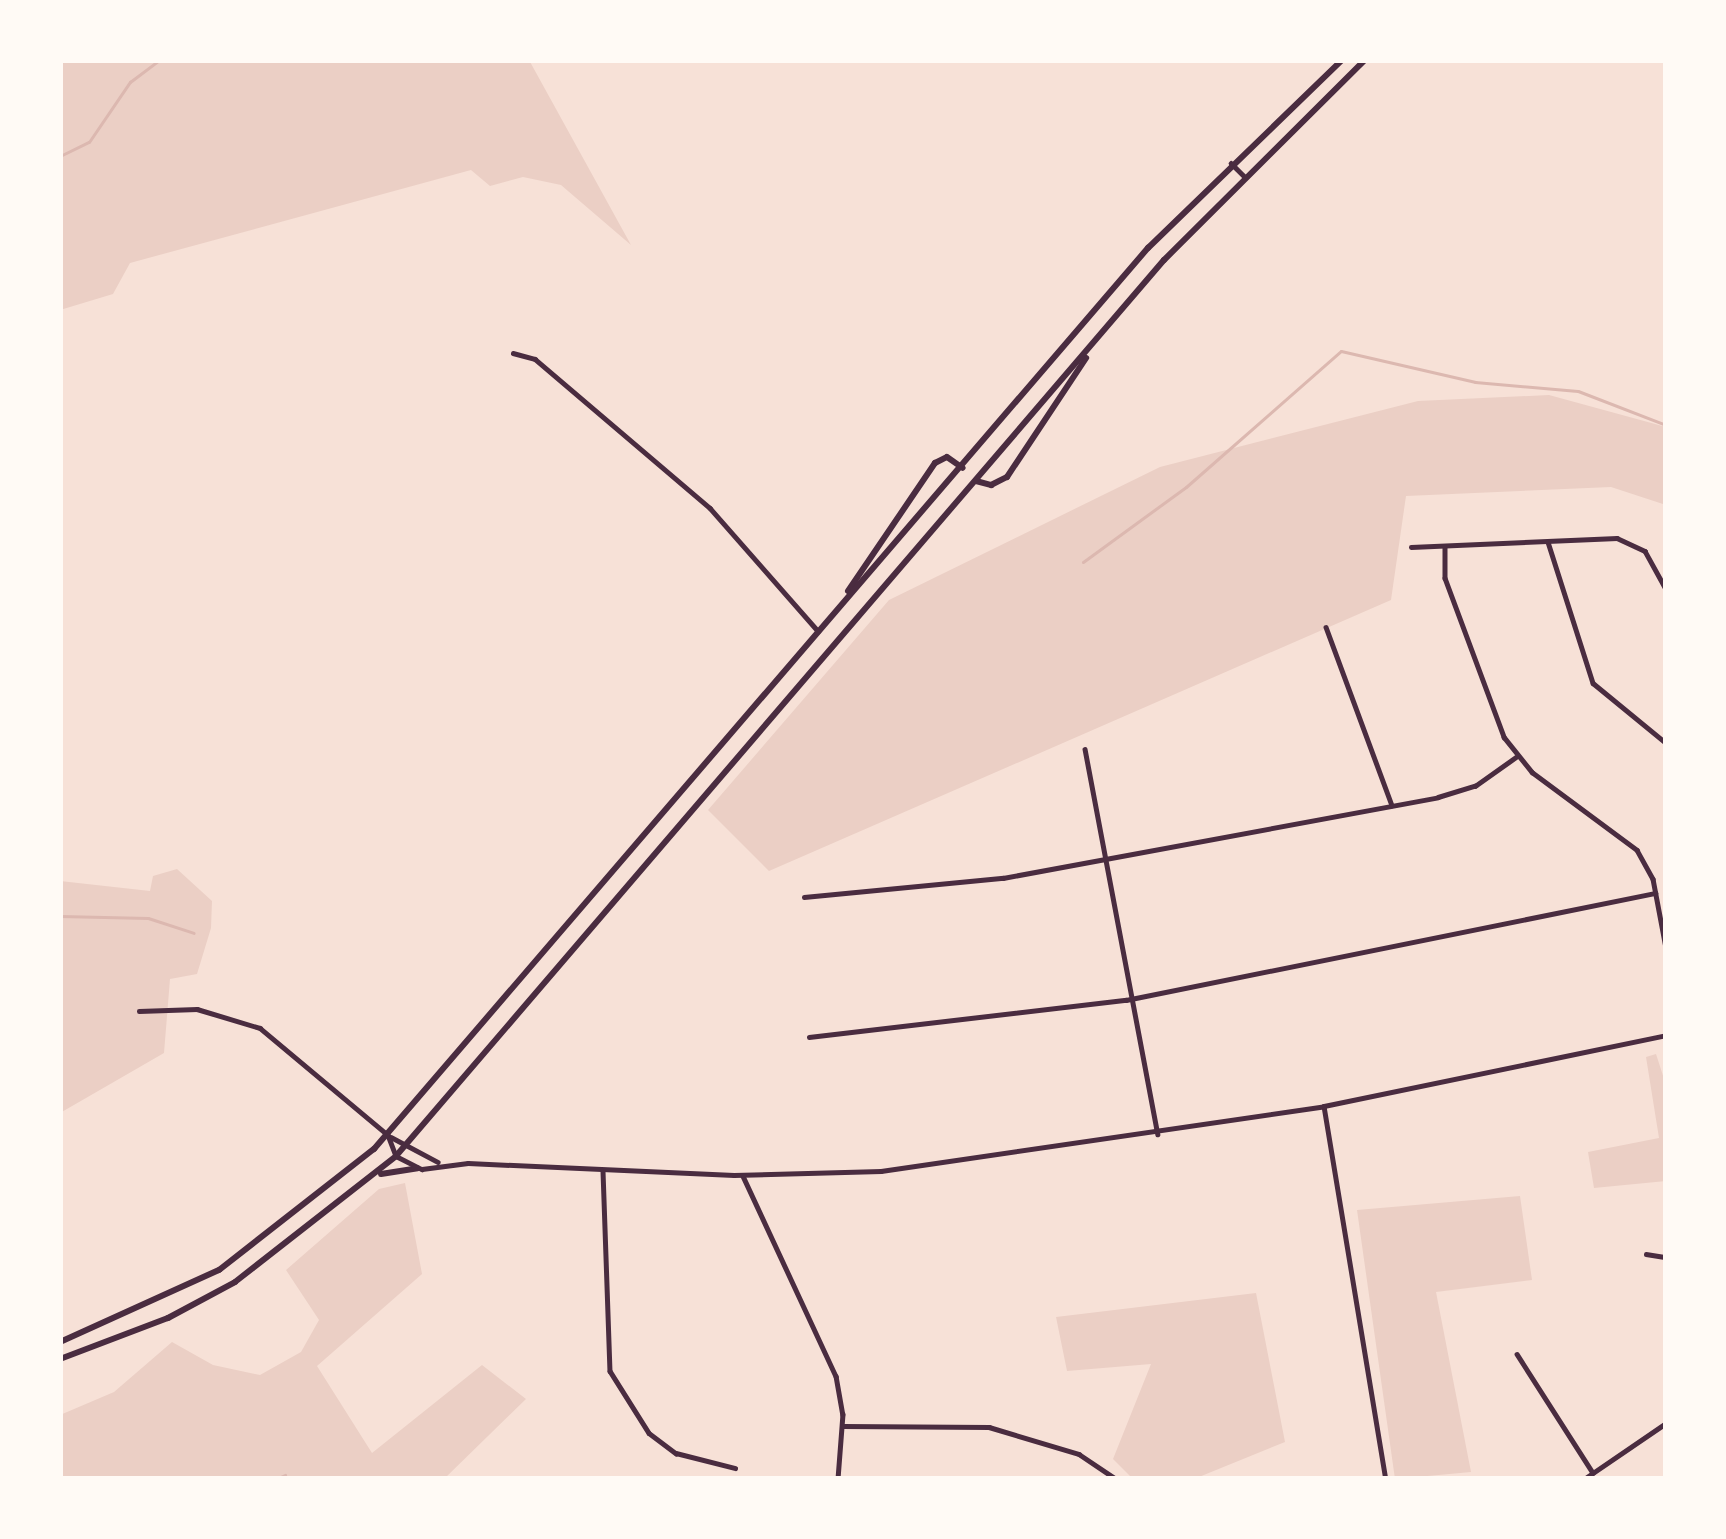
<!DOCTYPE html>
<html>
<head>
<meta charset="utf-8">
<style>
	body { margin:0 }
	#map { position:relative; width:1726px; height:1539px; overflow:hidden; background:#f7e1d7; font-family:Manrope,sans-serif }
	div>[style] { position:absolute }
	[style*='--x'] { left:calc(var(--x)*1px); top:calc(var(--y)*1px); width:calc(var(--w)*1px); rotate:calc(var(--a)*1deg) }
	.green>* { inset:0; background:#ebcfc5 }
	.stream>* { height:3px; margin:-1.5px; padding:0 1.5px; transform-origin:1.5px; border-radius:1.5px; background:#dcb8b0 }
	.minor>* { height:4.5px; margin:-2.25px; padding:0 2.25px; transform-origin:2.25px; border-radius:2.25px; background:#4a2c40 }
	.tertiary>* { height:4.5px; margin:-2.25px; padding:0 2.25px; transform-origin:2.25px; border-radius:2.25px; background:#4a2c40 }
	.primary>* { height:6px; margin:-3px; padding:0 3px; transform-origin:3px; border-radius:3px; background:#4a2c40 }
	span { translate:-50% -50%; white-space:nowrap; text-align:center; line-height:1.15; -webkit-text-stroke:10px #fffaf5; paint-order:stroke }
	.frame { position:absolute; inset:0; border:63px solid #fffaf5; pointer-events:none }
</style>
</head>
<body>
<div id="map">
	<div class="green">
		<div style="clip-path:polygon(60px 60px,529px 60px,631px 245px,561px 185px,523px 177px,490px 186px,471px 170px,130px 263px,113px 294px,60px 310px)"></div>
		<div style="clip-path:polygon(1549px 395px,1666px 427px,1666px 505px,1611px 487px,1406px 496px,1391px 600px,769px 871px,708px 810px,889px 600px,1160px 467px,1418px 401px)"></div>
		<div style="clip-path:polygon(177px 869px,212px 901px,211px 928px,197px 974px,170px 979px,164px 1053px,60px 1113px,60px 881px,150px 891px,153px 876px)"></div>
		<div style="clip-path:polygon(1656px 1054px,1666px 1085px,1666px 1181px,1594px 1188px,1588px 1152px,1659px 1138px,1646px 1057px)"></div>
		<div style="clip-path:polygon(405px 1183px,422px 1274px,317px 1366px,372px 1453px,482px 1365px,526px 1399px,444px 1479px,60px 1479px,60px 1415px,114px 1392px,172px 1342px,213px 1365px,260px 1375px,301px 1352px,319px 1320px,286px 1270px,379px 1189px)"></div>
		<div style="clip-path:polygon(1520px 1196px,1532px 1280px,1436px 1292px,1471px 1472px,1395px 1479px,1357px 1210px)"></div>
		<div style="clip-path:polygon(1256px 1293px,1285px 1442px,1194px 1479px,1133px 1479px,1113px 1459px,1151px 1364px,1067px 1371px,1056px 1317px)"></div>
	</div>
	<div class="stream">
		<div style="--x:60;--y:156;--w:32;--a:-26"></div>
		<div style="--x:89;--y:142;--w:73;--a:-55.7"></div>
		<div style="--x:130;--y:82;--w:36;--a:-37"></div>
		<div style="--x:1083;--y:562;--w:127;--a:-36.1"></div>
		<div style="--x:1186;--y:487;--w:206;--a:-41.3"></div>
		<div style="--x:1341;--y:351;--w:138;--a:13"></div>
		<div style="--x:1475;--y:382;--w:103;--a:5"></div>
		<div style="--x:1578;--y:391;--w:94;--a:21.1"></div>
		<div style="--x:60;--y:916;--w:88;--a:1.3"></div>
		<div style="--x:148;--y:918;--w:48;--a:18.1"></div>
		<div style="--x:276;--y:1479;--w:10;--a:-24"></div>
	</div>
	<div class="minor">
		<div style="--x:1231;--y:163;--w:18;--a:45"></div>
		<div style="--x:513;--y:353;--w:23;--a:15"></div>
		<div style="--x:535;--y:359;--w:230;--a:40.4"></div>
		<div style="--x:710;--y:508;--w:164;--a:48.7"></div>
		<div style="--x:1548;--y:542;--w:148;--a:72.3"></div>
		<div style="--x:1593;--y:683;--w:94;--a:39.4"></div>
		<div style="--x:1445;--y:546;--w:32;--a:90"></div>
		<div style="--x:1445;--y:578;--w:170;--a:69.6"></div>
		<div style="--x:1504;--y:737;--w:45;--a:51.3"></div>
		<div style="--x:1532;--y:772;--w:131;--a:36.6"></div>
		<div style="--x:1637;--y:850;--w:33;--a:61"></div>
		<div style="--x:1653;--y:879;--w:70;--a:79.3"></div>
		<div style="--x:1411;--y:547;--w:206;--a:-2.5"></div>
		<div style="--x:1617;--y:538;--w:31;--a:25"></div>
		<div style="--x:1645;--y:551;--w:43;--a:61.1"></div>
		<div style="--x:1326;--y:627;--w:190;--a:69.7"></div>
		<div style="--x:1085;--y:749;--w:392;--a:79.3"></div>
		<div style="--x:804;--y:897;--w:200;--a:-5.5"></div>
		<div style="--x:1003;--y:878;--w:442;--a:-10.5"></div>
		<div style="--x:1438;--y:797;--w:39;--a:-17"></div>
		<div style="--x:1475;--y:786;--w:50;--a:-35.3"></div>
		<div style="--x:139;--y:1011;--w:58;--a:-2"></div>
		<div style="--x:197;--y:1009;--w:66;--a:16.8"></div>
		<div style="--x:260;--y:1028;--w:167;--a:39.9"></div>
		<div style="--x:809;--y:1037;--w:319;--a:-6.7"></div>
		<div style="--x:1126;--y:1000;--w:540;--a:-11.43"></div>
		<div style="--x:603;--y:1171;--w:200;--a:88"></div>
		<div style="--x:610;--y:1371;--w:73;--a:57.8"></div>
		<div style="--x:649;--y:1433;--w:34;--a:37"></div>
		<div style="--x:676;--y:1453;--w:61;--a:14.3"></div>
		<div style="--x:743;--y:1176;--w:221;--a:65.1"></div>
		<div style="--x:836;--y:1376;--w:39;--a:80"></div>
		<div style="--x:843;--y:1414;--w:65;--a:94.4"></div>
		<div style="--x:1646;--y:1254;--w:20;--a:9"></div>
		<div style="--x:1517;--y:1354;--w:141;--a:57.4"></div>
		<div style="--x:843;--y:1426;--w:146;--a:0.4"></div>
		<div style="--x:989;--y:1427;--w:94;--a:16.7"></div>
		<div style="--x:1079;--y:1454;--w:45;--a:34"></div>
		<div style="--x:1584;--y:1479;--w:99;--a:-34.3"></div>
	</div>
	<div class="tertiary">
		<div style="--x:1324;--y:1106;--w:378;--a:80.6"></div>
		<div style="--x:388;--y:1135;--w:22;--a:69"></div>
		<div style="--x:396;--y:1156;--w:29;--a:27"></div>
		<div style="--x:422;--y:1169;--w:46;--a:-7.4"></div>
		<div style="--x:468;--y:1163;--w:266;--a:2.6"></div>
		<div style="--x:734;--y:1175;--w:147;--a:-1.6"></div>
		<div style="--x:881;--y:1171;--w:448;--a:-8.3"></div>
		<div style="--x:1324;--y:1106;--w:349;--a:-11.7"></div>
		<div style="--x:391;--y:1137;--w:53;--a:28"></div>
	</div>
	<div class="primary">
		<div style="--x:976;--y:481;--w:16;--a:15"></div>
		<div style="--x:991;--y:485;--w:18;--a:-27"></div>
		<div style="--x:1007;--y:477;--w:143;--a:-56.4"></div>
		<div style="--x:848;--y:591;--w:155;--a:-55.8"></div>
		<div style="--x:935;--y:463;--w:13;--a:-27"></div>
		<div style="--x:947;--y:457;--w:19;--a:35"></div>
		<div style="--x:381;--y:1174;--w:37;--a:-9"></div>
		<div style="--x:60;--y:1342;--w:175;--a:-24.4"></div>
		<div style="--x:219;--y:1270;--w:197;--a:-38"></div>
		<div style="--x:374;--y:1149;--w:1188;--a:-49.34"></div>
		<div style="--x:1148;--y:248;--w:270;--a:-44.1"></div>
		<div style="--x:60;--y:1359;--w:116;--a:-20.8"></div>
		<div style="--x:168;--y:1318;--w:76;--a:-28.2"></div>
		<div style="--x:235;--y:1282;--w:204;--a:-38"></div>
		<div style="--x:396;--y:1156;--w:1180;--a:-49.4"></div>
		<div style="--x:1164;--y:260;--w:284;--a:-44.9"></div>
	</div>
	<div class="frame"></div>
</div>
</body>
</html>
